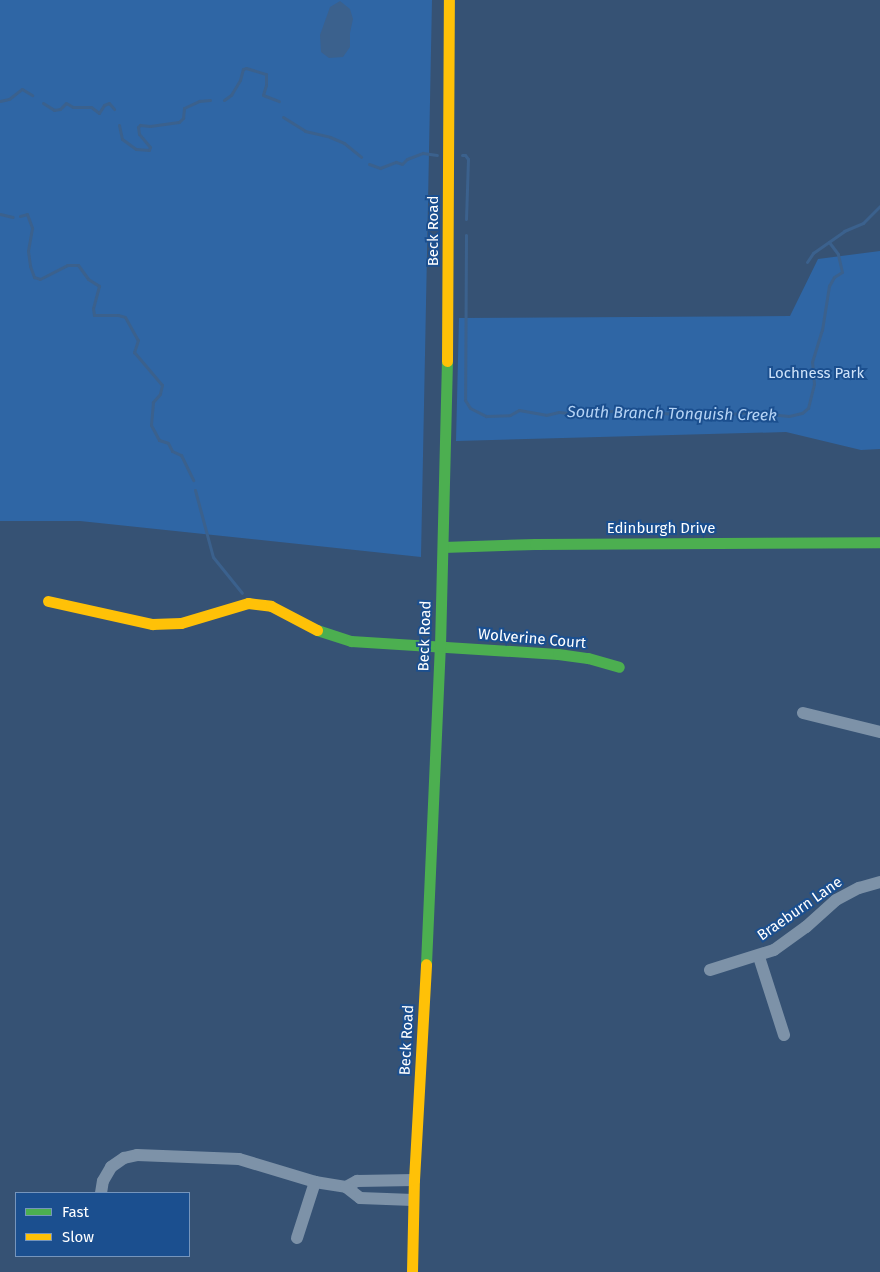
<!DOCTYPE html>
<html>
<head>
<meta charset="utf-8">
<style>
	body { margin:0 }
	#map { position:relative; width:880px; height:1272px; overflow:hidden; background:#365274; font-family:"Fira Sans",sans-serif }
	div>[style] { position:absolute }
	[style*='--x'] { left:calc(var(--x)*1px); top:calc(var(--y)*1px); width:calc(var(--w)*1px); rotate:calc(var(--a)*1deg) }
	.green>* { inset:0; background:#2f66a5 }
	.water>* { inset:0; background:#3b618d }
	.stream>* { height:3px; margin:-1.5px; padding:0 1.5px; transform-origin:1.5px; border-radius:1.5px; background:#3b618d }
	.street>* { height:12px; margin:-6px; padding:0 6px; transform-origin:6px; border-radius:6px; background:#7d92a8 }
	.fast>* { height:11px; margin:-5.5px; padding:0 5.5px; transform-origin:5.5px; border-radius:5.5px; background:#4caf50 }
	.slow>* { height:11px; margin:-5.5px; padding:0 5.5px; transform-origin:5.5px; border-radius:5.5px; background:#ffc107 }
	span { translate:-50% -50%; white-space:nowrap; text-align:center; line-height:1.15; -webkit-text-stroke:4px #1b4f8f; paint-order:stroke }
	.street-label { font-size:15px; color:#fff }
	.park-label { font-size:15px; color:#cfe3fa }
	.water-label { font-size:16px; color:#b5d3f5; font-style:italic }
	.legend { position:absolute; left:15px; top:1192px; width:175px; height:65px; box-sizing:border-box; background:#1b4f8f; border:1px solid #7695bc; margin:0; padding:6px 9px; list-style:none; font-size:15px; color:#fff }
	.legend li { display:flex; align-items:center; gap:10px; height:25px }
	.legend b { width:25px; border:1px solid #7695bc }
</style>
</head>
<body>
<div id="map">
	<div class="green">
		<div style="clip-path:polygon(0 0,432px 0,421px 557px,80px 521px,0 521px)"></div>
		<div style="clip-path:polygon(880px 251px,880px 449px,861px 450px,786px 432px,456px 441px,459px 318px,790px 316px,818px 259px)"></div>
	</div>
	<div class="water">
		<div style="clip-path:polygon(340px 1px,350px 9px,353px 19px,350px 33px,350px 47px,343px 57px,329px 58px,321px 52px,320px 35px,330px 7px)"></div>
	</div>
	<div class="stream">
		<div style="--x:224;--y:100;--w:9;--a:-36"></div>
		<div style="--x:231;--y:95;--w:17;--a:-59"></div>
		<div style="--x:240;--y:80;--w:11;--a:-75"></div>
		<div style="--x:243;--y:69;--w:3;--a:-18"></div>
		<div style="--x:246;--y:68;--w:21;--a:17"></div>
		<div style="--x:266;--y:74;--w:11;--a:90"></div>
		<div style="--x:266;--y:85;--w:10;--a:107"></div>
		<div style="--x:263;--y:95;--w:17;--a:21"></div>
		<div style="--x:0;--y:101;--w:9;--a:-13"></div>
		<div style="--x:9;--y:99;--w:16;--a:-38"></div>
		<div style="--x:22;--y:89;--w:12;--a:31"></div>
		<div style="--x:43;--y:103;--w:13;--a:32"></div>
		<div style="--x:54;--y:110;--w:6;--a:-9"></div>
		<div style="--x:60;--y:109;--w:8;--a:-45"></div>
		<div style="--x:66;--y:103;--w:8;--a:30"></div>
		<div style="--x:73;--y:107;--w:18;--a:0"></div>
		<div style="--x:91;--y:107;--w:10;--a:37"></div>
		<div style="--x:99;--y:113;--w:9;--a:-58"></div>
		<div style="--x:104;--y:105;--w:5;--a:-22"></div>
		<div style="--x:109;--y:103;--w:8;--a:50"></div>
		<div style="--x:283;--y:117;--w:26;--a:32"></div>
		<div style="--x:305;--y:131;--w:26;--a:13"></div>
		<div style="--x:330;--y:137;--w:15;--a:23"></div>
		<div style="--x:344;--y:143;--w:22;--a:39"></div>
		<div style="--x:119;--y:125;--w:14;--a:78"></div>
		<div style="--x:122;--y:139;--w:17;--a:36"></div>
		<div style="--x:136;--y:149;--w:13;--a:4"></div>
		<div style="--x:149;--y:150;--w:3;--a:-72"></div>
		<div style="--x:150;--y:147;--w:17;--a:-130"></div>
		<div style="--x:139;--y:134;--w:7;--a:-98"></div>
		<div style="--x:138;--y:127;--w:3;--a:-45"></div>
		<div style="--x:140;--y:125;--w:10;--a:6"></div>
		<div style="--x:150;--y:126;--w:29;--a:-8"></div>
		<div style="--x:179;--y:122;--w:6;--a:-45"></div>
		<div style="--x:183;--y:118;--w:10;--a:-84"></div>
		<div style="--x:184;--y:108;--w:17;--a:-25"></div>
		<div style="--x:199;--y:101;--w:11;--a:-5"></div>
		<div style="--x:462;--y:155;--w:3;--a:0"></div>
		<div style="--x:465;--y:155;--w:5;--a:53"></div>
		<div style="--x:468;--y:159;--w:60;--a:91.9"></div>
		<div style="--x:369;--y:164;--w:12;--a:20"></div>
		<div style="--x:380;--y:168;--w:17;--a:-21"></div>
		<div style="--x:396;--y:162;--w:6;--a:18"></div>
		<div style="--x:402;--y:164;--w:7;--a:-45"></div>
		<div style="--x:407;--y:159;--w:17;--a:-21"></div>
		<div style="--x:423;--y:153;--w:14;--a:8"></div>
		<div style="--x:0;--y:214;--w:13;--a:13"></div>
		<div style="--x:20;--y:216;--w:7;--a:-16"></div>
		<div style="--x:27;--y:214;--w:15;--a:70"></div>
		<div style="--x:32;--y:228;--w:23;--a:100"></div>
		<div style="--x:28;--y:251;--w:15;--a:82"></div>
		<div style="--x:30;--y:266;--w:12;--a:70"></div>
		<div style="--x:34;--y:277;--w:6;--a:18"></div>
		<div style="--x:40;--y:279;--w:30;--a:-27"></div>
		<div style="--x:67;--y:265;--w:11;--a:0"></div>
		<div style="--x:78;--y:265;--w:17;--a:54"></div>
		<div style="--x:88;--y:279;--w:13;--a:32"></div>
		<div style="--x:99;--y:286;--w:23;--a:105"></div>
		<div style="--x:93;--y:308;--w:7;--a:82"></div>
		<div style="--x:94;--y:315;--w:24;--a:0"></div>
		<div style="--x:118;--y:315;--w:7;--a:16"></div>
		<div style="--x:125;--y:317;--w:26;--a:61"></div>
		<div style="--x:138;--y:340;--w:13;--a:108"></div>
		<div style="--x:134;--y:352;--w:43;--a:49.7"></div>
		<div style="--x:162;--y:385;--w:9;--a:103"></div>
		<div style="--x:160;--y:394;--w:11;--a:131"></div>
		<div style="--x:153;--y:402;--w:23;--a:95"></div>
		<div style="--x:151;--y:425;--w:17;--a:62"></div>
		<div style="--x:159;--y:440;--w:9;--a:18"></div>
		<div style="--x:168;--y:443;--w:9;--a:63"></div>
		<div style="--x:172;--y:451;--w:10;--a:24"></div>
		<div style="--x:181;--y:455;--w:28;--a:64"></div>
		<div style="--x:466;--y:235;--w:165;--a:90.3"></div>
		<div style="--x:465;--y:400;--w:9;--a:58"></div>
		<div style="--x:470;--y:408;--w:18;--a:27"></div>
		<div style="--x:486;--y:416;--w:24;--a:-2"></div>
		<div style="--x:510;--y:415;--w:10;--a:-29"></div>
		<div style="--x:519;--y:410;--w:27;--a:10"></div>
		<div style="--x:546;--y:415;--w:13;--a:-13"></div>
		<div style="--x:559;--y:412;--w:19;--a:6"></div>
		<div style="--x:578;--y:414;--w:44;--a:-5.2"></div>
		<div style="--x:622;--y:410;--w:54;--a:4.2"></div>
		<div style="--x:676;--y:414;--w:18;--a:-6"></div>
		<div style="--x:694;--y:412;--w:21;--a:11"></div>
		<div style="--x:715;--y:416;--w:33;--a:-7"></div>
		<div style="--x:748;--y:412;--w:41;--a:5.6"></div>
		<div style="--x:789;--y:416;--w:13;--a:-13"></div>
		<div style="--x:802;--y:413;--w:8;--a:-40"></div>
		<div style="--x:808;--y:408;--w:25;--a:-76"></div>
		<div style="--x:814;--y:384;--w:22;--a:-95"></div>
		<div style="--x:812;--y:362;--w:34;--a:-73"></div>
		<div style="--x:822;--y:330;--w:45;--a:-81"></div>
		<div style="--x:829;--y:286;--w:10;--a:-61"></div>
		<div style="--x:834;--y:277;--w:9;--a:-32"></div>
		<div style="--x:842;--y:272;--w:18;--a:-103"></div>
		<div style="--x:838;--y:254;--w:15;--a:-127"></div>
		<div style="--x:807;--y:262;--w:11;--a:-56"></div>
		<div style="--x:813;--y:253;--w:38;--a:-35"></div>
		<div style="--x:844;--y:231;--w:21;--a:-23"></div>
		<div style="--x:863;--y:223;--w:24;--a:-45"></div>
		<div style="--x:195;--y:490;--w:69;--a:75"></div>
		<div style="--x:213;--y:557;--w:46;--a:51.1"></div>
	</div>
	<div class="street">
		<div style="--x:803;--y:713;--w:79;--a:13.9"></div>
		<div style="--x:759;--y:957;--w:82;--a:72.2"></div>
		<div style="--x:710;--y:970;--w:67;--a:-17.4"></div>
		<div style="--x:774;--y:950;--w:39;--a:-36"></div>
		<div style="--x:806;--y:927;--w:40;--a:-42"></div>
		<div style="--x:836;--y:900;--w:26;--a:-28"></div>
		<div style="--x:859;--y:888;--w:22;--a:-16"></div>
		<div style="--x:346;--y:1187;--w:13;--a:-29"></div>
		<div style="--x:357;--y:1181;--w:57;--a:-1"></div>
		<div style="--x:101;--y:1193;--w:12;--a:-81"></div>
		<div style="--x:103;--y:1181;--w:16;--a:-60"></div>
		<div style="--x:111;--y:1167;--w:16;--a:-35"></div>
		<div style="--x:124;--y:1158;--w:13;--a:-13"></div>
		<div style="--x:137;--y:1155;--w:102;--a:2.2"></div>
		<div style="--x:239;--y:1159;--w:79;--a:16.8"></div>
		<div style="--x:315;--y:1182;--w:31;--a:9"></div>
		<div style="--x:346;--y:1187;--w:18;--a:38"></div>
		<div style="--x:360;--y:1198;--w:53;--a:2.2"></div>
		<div style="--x:297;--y:1238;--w:59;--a:-72.2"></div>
	</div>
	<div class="fast">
		<div style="--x:443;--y:547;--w:92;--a:-1.9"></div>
		<div style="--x:535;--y:544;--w:345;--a:-0.3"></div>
		<div style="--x:317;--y:630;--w:36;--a:18"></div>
		<div style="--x:351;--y:641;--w:207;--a:3.6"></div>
		<div style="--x:558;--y:654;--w:30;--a:8"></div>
		<div style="--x:588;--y:658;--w:32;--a:16"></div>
		<div style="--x:426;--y:964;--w:318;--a:-87.5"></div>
		<div style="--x:440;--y:646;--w:285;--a:-88.6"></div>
	</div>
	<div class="slow">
		<div style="--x:447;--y:361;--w:361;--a:-89.7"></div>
		<div style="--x:48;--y:601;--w:107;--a:12.5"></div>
		<div style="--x:152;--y:624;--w:29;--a:-2"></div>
		<div style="--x:181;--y:623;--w:70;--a:-16.6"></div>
		<div style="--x:248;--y:603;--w:23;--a:7"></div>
		<div style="--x:271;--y:606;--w:52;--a:27.6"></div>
		<div style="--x:412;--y:1272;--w:92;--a:-88.8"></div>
		<div style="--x:414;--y:1180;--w:216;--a:-86.8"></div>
	</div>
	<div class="street-label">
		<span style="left:434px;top:231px;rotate:-90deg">Beck Road</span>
		<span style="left:661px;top:529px">Edinburgh Drive</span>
		<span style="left:425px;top:636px;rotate:-88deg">Beck Road</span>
		<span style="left:532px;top:639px;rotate:5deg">Wolverine Court</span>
		<span style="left:800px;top:909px;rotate:-35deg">Braeburn Lane</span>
		<span style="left:407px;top:1040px;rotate:-87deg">Beck Road</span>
	</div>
	<div class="park-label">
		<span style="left:816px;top:374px">Lochness Park</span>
	</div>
	<div class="water-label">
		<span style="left:672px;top:414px;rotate:1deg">South Branch Tonquish Creek</span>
	</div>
	<ul class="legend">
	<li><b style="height:6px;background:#4caf50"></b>Fast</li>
	<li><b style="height:6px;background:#ffc107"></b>Slow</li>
	</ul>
</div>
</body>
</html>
